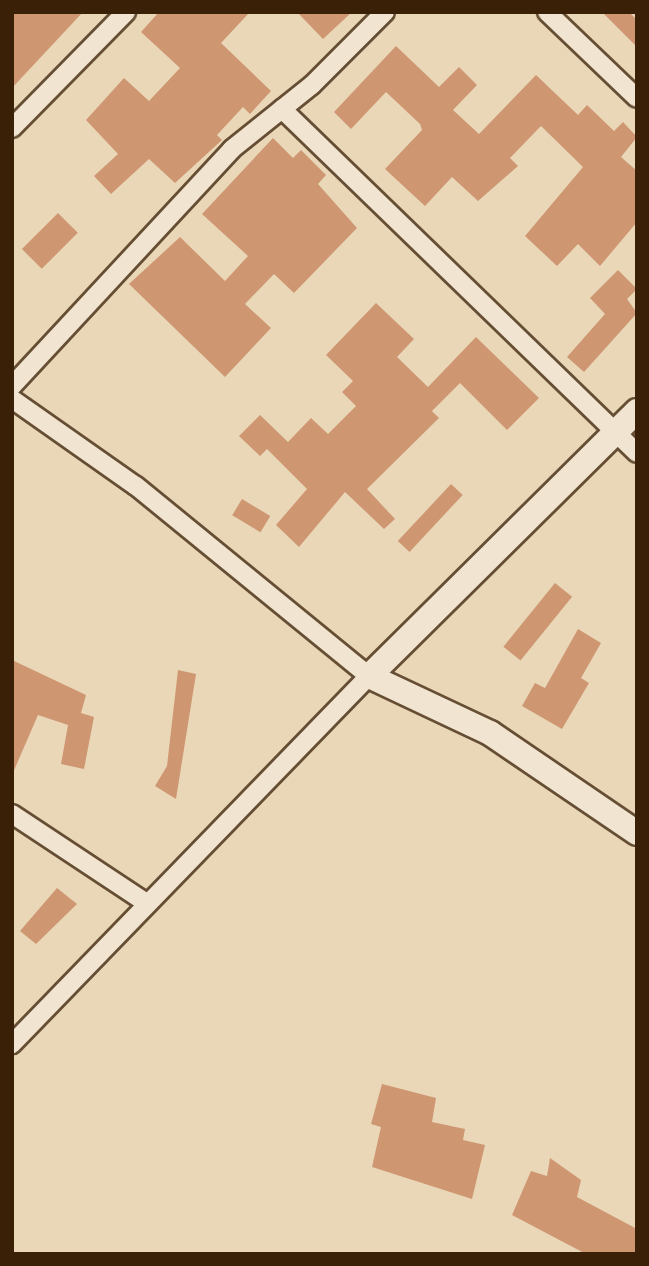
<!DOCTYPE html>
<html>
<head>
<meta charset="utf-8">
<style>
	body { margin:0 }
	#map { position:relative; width:649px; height:1266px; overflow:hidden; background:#e9d7b8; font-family:Vollkorn,serif }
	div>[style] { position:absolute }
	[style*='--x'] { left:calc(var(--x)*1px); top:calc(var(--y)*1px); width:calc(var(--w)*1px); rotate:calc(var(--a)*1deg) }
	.building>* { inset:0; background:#ce9772; transform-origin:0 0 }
	.roads { filter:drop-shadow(2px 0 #664e34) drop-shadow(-2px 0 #664e34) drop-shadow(0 2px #664e34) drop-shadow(0 -2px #664e34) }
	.street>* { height:18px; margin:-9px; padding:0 9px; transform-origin:9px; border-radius:9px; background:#f1e5d1 }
	.secondary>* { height:24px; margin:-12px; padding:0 12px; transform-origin:12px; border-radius:12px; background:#f1e5d1 }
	span { translate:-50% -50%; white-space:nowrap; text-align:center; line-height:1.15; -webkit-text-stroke:5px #f1e5d1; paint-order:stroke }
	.frame { position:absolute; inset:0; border:14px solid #3b2008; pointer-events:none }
</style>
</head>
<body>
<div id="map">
	<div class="building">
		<div style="clip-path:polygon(12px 12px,83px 12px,12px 88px)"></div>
		<div style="clip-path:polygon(159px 12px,250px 12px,221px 43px,271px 91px,250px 114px,243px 107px,217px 135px,222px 140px,175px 183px,149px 159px,111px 194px,94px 176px,118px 154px,86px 120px,124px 78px,149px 101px,180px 68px,141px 32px)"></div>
		<div style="clip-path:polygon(297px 12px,352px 12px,323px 39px)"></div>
		<div style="clip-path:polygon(602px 12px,629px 12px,637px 20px,637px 47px)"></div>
		<div style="clip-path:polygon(396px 46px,439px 87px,459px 67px,477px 85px,453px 110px,479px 134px,536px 75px,578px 115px,587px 105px,614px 131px,623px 122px,637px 137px,621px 157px,637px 171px,637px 222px,600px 266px,578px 244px,557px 266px,525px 236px,583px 167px,541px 126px,510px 158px,518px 166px,478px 201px,452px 177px,425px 206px,385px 169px,422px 130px,420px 124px,386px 92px,351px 129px,334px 112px)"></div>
		<div style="clip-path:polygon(273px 138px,293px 158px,301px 150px,326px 175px,318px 184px,357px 228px,294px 293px,274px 274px,245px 304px,271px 328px,225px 377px,129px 284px,180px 237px,225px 281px,248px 256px,202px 214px)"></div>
		<div style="left:58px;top:213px;width:28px;height:51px;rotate:45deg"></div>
		<div style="clip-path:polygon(618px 270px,637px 289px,627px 299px,637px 313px,584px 372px,567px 357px,605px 314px,590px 298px)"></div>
		<div style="clip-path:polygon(376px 303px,414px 339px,397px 357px,428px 387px,476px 337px,539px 398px,507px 430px,460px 383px,432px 411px,439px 418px,367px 489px,395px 519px,384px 529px,345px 492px,299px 547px,276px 525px,307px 489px,267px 449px,260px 456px,239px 436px,260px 415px,288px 442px,311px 418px,328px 434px,356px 406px,342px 392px,353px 381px,326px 355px)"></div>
		<div style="left:451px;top:484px;width:16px;height:78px;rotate:43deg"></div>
		<div style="left:242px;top:499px;width:33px;height:19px;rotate:31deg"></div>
		<div style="left:555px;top:583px;width:22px;height:82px;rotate:39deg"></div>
		<div style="clip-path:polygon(578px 629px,601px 643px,581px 678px,589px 683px,562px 729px,522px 706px,535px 683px,545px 688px)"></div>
		<div style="clip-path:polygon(12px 660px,86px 695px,81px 713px,94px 717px,84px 769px,61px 764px,68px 725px,38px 715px,12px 775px)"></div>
		<div style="clip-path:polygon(178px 670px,196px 674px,176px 799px,155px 786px,167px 766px)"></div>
		<div style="clip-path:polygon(57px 888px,77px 904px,36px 944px,20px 931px)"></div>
		<div style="clip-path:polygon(382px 1084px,436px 1098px,432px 1122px,465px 1129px,463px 1140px,485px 1145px,472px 1199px,372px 1167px,381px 1127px,371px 1124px)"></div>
		<div style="clip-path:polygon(550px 1158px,581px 1180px,577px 1197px,637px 1229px,637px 1254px,586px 1254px,512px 1215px,531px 1171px,547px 1176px)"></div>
	</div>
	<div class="roads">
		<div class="street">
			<div style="--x:547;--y:12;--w:124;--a:43.7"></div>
			<div style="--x:282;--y:109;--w:494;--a:44.1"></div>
			<div style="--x:12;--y:128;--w:163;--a:-45.5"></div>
			<div style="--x:12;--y:386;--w:323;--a:-47.1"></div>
			<div style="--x:232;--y:149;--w:102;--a:-38.7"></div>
			<div style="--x:312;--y:85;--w:103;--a:-45"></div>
			<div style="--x:12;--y:399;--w:151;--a:35.1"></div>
			<div style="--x:136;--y:486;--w:301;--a:39.2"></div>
			<div style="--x:369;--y:676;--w:513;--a:134.13"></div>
			<div style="--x:12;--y:814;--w:159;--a:33.5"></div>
		</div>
		<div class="secondary">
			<div style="--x:637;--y:411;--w:377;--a:135.3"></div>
			<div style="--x:369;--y:676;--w:134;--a:25.2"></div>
			<div style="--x:490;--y:733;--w:178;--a:34.2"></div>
		</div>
	</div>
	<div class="frame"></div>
</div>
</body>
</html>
